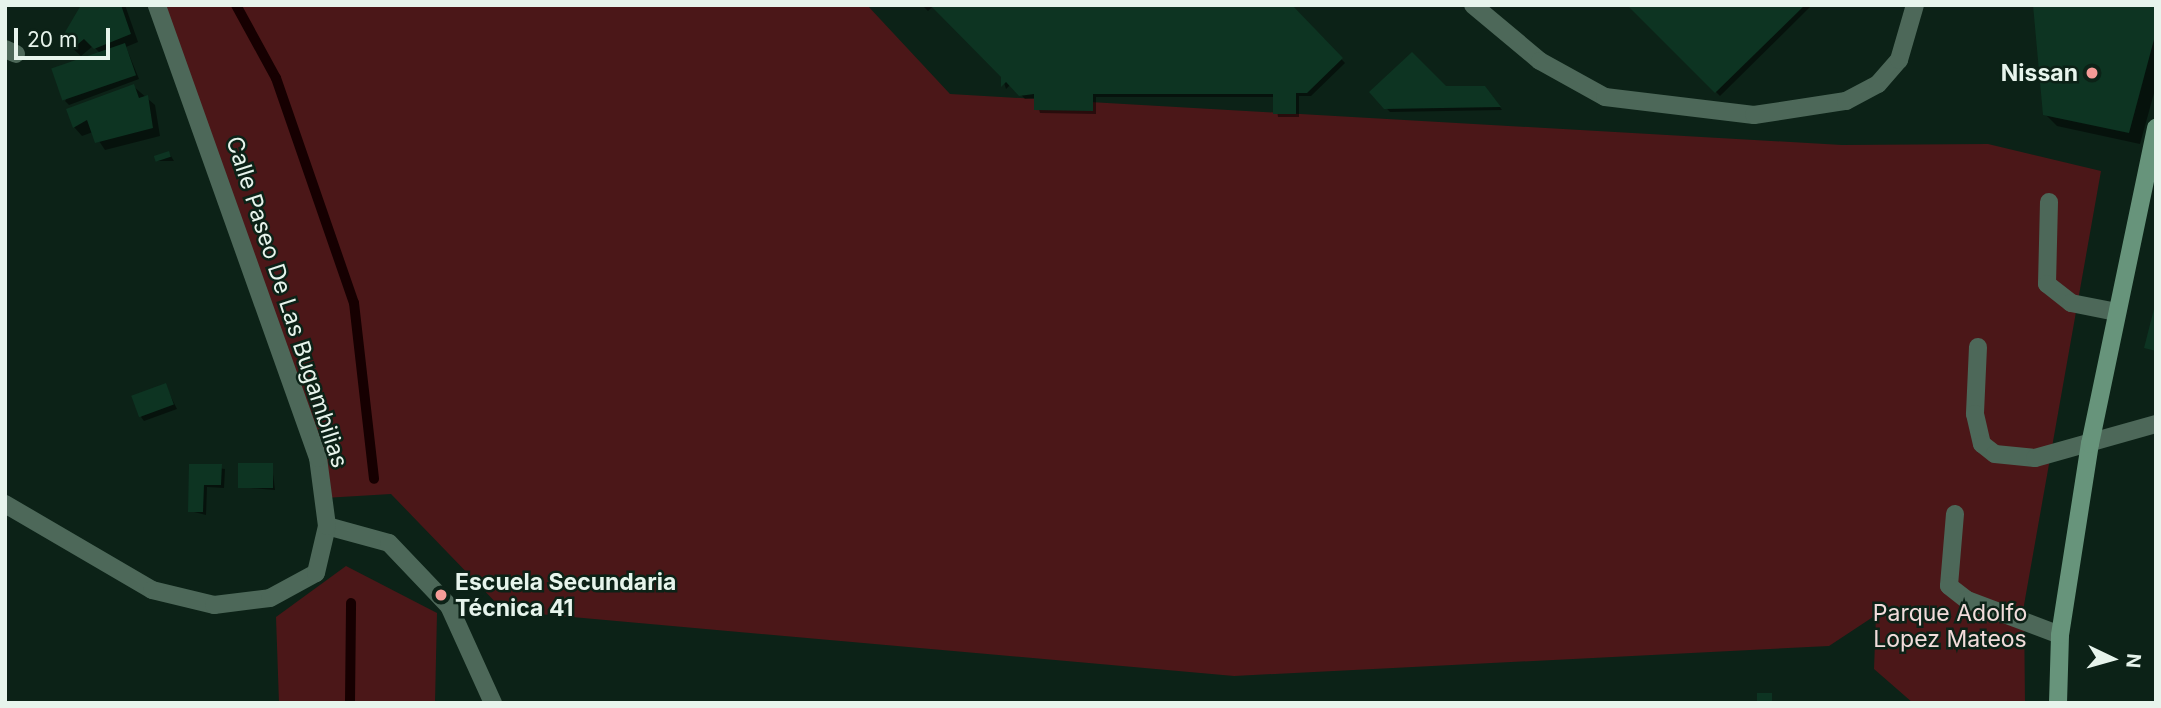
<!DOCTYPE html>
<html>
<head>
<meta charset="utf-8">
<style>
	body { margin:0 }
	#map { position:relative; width:2161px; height:708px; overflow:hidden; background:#0c2217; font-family:Inter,sans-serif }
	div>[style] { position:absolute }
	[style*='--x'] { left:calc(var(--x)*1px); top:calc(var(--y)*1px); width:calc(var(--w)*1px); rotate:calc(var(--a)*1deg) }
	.green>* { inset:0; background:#4b1718 }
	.shadow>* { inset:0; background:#0007 }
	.stream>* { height:10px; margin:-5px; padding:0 5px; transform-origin:5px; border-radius:5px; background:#160001 }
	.building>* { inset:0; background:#0d3422; transform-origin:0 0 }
	.lane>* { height:18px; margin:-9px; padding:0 9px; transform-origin:9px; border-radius:9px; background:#4d6859 }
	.street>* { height:18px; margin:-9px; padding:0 9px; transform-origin:9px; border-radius:9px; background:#4d6859 }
	.secondary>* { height:18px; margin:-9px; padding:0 9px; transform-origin:9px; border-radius:9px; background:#67947b }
	.dots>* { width:19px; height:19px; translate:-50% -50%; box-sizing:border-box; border:4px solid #0c2217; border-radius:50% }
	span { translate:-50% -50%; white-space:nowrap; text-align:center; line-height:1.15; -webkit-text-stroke:5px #0c2217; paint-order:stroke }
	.poi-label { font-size:23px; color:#e7f4ec; font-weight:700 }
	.right { translate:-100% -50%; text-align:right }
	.left { translate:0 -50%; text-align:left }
	.street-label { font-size:23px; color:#e7f4ec }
	.park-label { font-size:23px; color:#f2dcdb }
	.frame { position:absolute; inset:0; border:7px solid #e7f4ec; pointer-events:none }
	.north { position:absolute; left:2077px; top:624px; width:70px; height:70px; -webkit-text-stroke:5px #0c2217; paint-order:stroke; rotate:95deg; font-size:19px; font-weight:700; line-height:28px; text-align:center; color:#e7f4ec }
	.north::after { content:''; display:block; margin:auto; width:24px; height:32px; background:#e7f4ec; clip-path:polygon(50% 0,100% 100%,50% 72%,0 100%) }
	.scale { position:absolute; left:14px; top:28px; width:96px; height:32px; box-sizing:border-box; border:4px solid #e7f4ec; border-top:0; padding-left:9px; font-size:21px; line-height:24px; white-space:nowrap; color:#e7f4ec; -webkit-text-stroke:5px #0c2217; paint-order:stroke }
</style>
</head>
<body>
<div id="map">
	<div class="green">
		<div style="clip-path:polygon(156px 5px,867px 5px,950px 94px,1842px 145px,1988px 144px,2101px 171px,2024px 605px,2025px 703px,1913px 703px,1874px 669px,1876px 615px,1829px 646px,1234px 676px,504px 611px,391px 494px,324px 498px)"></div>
		<div style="clip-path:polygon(346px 566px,437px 613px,435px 703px,279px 703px,276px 617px)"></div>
	</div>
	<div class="shadow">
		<div style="clip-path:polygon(83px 5px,125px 5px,138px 42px,126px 47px,139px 79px,69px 105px,65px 101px,100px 53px,93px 46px,81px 56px,71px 47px)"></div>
		<div style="clip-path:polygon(922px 5px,1290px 5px,1345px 63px,1311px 96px,1299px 96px,1299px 117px,1278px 117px,1275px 97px,1096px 97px,1096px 114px,1040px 113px,1036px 98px,1025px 99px,1011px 84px,1006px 89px,1002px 76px,933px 6px,928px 11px)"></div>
		<div style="clip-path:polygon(1629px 5px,1812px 5px,1720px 96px)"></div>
		<div style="clip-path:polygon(2156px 5px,2156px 86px,2140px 144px,2057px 126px,2045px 114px)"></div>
		<div style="clip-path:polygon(133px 86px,155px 105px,160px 136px,105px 150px,93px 132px,82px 136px,74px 127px,68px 110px)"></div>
		<div style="clip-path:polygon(1489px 92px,1502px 110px,1390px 112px,1372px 93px)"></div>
		<div style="clip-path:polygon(169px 153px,174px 161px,157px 161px)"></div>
		<div style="clip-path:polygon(165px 385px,177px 409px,144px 421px,141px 417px)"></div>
		<div style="clip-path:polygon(191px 465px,225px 469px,224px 488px,207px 487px,206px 515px,190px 511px)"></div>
		<div style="clip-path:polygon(272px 465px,275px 490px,238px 487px)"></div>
	</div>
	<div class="stream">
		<div style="--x:236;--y:5;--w:83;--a:61.3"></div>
		<div style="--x:276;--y:78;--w:238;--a:70.9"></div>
		<div style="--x:354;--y:303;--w:177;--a:83.5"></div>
		<div style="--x:350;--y:703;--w:100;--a:-89.4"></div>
	</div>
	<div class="building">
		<div style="clip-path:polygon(81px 5px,121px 5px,131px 34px,94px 49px,84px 39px,72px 49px,61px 39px)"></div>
		<div style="clip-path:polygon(930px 5px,1292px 5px,1343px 58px,1307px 93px,1296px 93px,1296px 114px,1273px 114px,1273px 94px,1093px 94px,1093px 111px,1034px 110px,1034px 94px,1019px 96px,1006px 82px,1001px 87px,1001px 77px)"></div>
		<div style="clip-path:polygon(1627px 5px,1805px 5px,1715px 93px)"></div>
		<div style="clip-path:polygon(2033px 5px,2156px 5px,2156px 32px,2129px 133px,2043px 115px)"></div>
		<div style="left:125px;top:43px;width:34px;height:78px;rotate:71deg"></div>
		<div style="clip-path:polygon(1412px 52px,1446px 86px,1485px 86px,1501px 107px,1384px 109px,1369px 92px)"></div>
		<div style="clip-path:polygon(134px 84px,139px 98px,148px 95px,153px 128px,95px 143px,87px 120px,73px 128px,66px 109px)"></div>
		<div style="left:169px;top:151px;width:6px;height:16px;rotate:72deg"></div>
		<div style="clip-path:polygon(2155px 305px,2156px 305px,2156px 351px,2144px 348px)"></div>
		<div style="left:166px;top:383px;width:23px;height:37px;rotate:70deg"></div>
		<div style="left:238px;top:463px;width:35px;height:25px"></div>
		<div style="clip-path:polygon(189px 464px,222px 464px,221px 485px,204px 485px,203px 512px,188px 512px)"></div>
		<div style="left:1772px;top:693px;width:10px;height:15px;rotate:90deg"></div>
	</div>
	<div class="lane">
		<div style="--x:1473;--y:5;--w:87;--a:39.9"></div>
		<div style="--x:1540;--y:61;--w:74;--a:29"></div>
		<div style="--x:1605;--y:97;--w:150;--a:6.9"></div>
		<div style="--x:1754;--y:115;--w:93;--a:-8.7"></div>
		<div style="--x:1846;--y:101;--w:36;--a:-28"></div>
		<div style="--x:1878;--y:84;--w:32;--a:-49"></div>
		<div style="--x:1899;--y:60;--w:57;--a:-73.8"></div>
		<div style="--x:2049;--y:202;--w:82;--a:91.4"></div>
		<div style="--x:2047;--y:284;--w:31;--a:38"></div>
		<div style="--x:2071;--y:303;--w:47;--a:11.1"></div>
		<div style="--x:1978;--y:347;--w:67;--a:92.6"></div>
		<div style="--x:1975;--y:414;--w:31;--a:77"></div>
		<div style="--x:1982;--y:444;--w:16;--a:38"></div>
		<div style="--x:1995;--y:454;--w:40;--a:5.7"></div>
		<div style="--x:2035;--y:458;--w:126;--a:-15.7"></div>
		<div style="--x:1955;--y:514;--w:72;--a:94.8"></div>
		<div style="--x:1949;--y:586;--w:23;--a:38"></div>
		<div style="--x:1967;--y:600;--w:99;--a:20.6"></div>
		<div style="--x:327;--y:526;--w:64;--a:15.3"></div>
		<div style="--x:389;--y:543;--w:87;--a:46.4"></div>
		<div style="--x:449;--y:606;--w:107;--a:65.6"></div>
	</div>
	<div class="street">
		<div style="--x:5;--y:49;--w:12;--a:24"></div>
		<div style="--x:5;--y:504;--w:170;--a:30.3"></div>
		<div style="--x:152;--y:590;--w:64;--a:13.6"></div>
		<div style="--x:214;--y:605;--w:56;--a:-7.1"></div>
		<div style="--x:270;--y:598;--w:52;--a:-28.5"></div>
		<div style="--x:316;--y:573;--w:48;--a:-76.8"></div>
		<div style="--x:327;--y:526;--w:69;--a:-97.5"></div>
		<div style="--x:318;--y:458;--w:481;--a:-109.6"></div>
	</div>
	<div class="secondary">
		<div style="--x:2058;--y:703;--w:68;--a:-88.3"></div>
		<div style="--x:2060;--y:635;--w:193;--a:-81.1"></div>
		<div style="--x:2090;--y:444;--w:323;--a:-78.2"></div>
	</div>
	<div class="dots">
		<div style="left:2092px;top:73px;background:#f59b97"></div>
		<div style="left:441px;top:595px;background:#f59b97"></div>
	</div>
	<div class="poi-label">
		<span class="right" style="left:2078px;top:73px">Nissan</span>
		<span class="left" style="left:455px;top:595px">Escuela Secundaria<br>Técnica 41</span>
	</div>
	<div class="street-label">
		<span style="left:287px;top:302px;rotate:72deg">Calle Paseo De Las Bugambilias</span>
	</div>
	<div class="park-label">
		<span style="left:1950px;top:626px">Parque Adolfo<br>Lopez Mateos</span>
	</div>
	<div class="frame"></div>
	<div class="north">N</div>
	<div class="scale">20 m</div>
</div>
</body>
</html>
